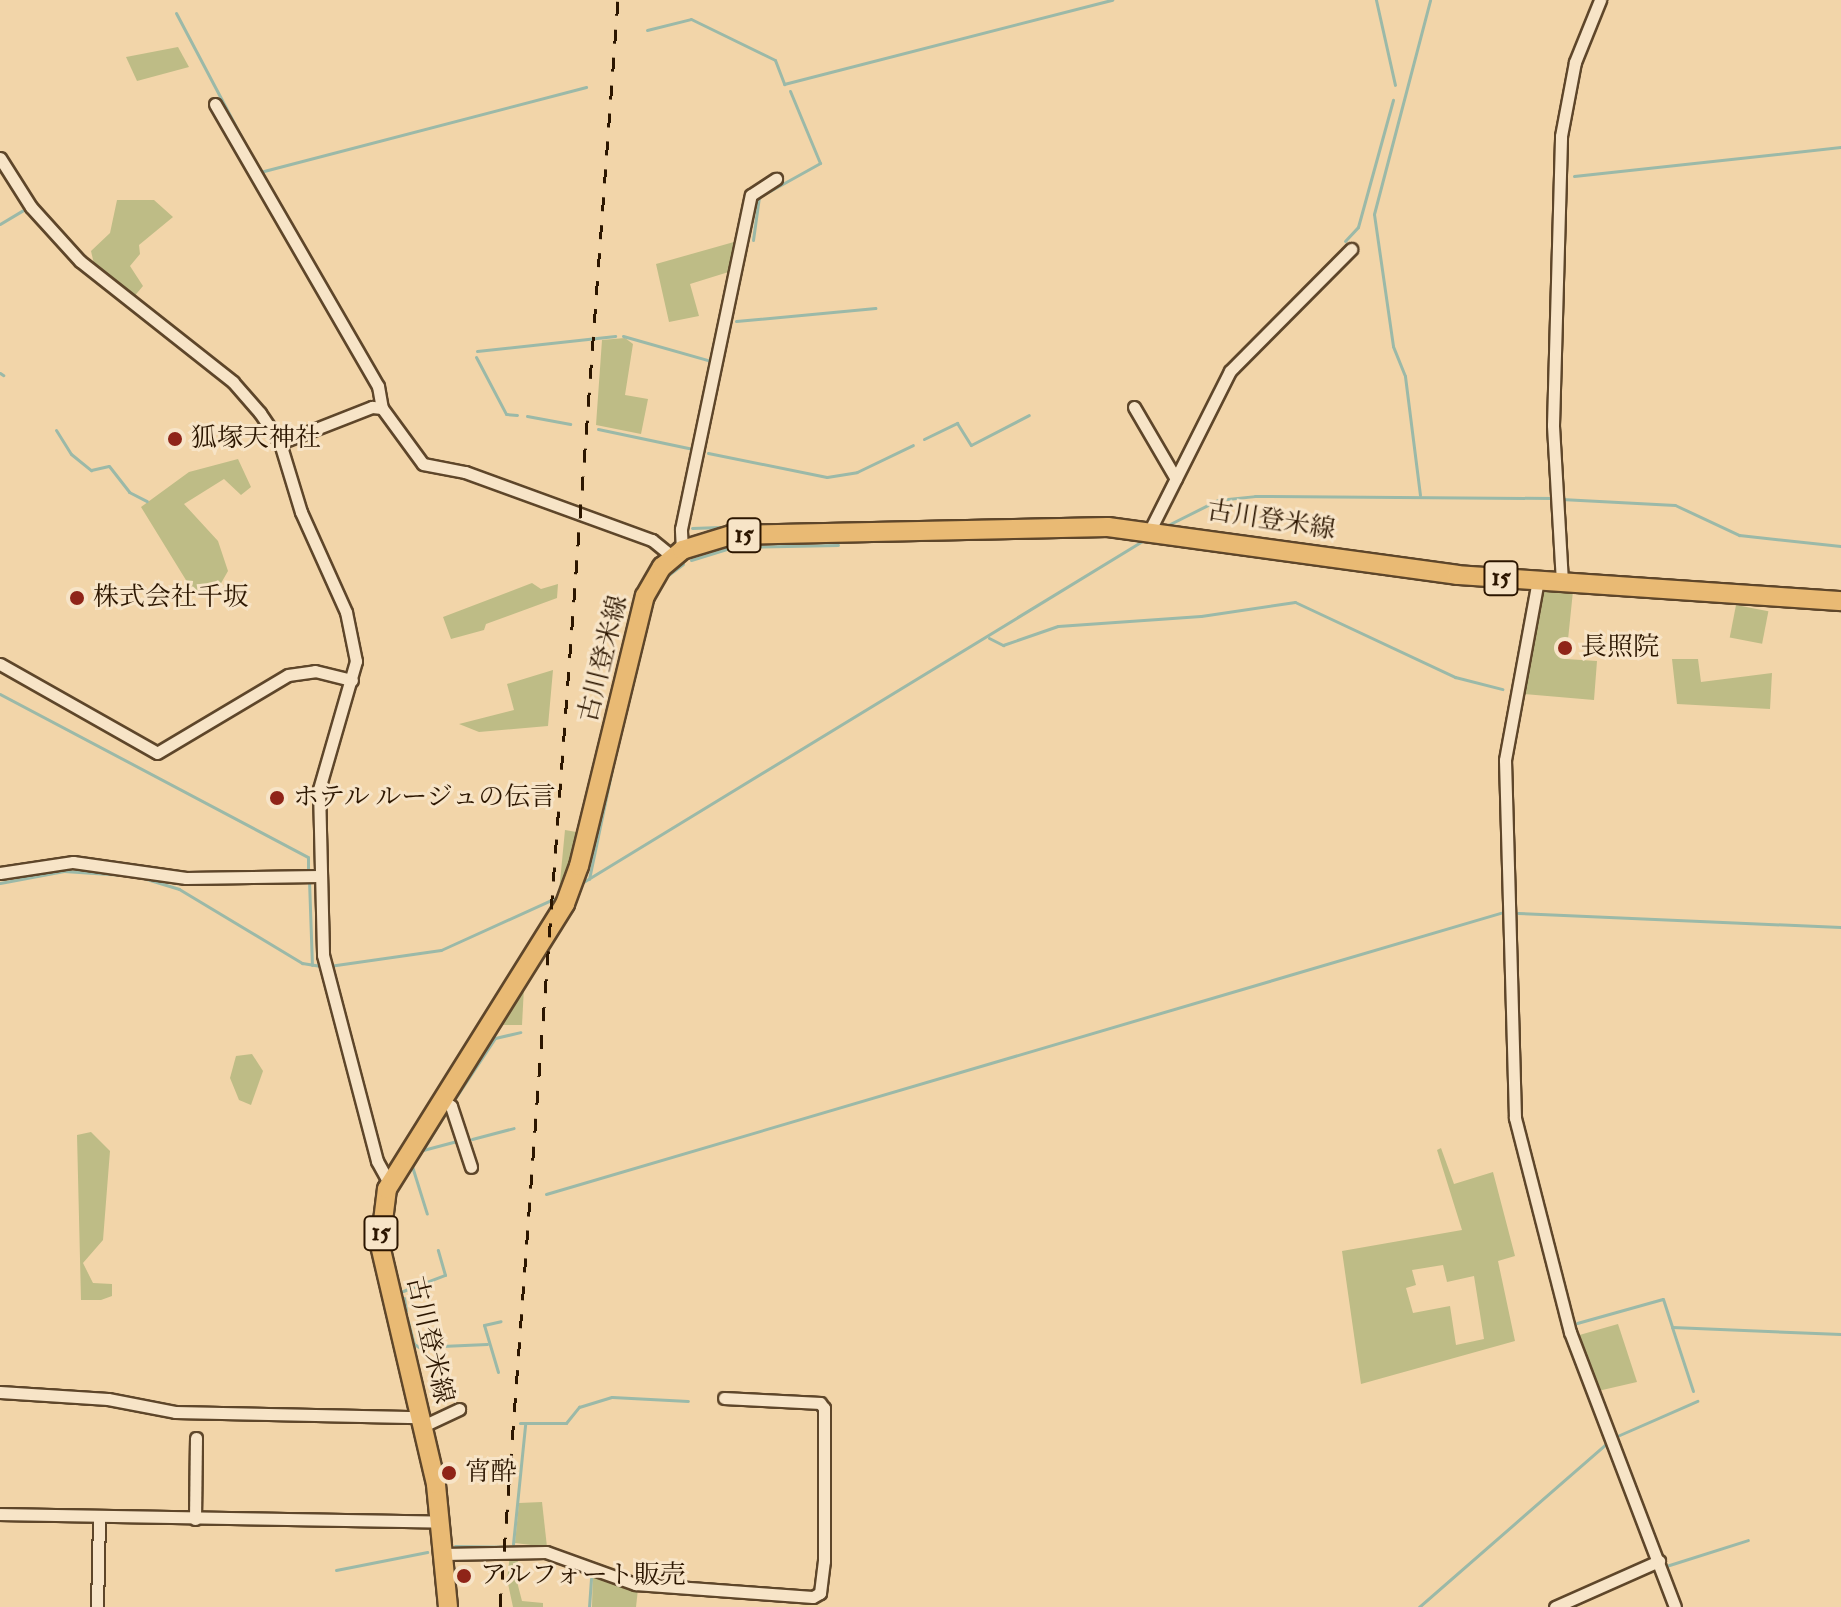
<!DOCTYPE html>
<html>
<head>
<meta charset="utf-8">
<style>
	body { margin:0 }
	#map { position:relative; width:1841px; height:1607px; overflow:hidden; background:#f2d5a9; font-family:"IM FELL Double Pica","Noto Serif JP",serif }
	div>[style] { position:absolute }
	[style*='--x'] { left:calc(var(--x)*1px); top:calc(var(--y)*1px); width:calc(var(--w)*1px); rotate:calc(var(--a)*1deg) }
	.green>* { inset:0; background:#bebc86; transform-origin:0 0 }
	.stream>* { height:3px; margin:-1.5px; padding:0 1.5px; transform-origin:1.5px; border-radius:1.5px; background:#9bb9a8 }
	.roads { filter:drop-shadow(2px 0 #5e462a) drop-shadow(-2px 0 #5e462a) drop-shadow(0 2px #5e462a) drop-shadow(0 -2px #5e462a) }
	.minor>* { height:11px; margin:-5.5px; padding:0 5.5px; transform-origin:5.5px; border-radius:5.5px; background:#f7e4c7 }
	.primary>* { height:18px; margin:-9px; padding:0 9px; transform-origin:9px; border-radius:9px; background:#e9ba74 }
	.rail>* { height:3px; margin-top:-1.5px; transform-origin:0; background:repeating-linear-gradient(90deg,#2c1600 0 14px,transparent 0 28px) }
	.dots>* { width:22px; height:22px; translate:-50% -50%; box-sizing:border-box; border:4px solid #f7e4c7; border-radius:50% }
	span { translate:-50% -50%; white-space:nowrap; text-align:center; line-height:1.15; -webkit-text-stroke:6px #f7e4c7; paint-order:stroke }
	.shield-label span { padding:2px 6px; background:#f7e4c7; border:2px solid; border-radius:6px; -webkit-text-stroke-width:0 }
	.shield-label { font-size:24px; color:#2c1600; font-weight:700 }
	.poi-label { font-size:26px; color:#2c1600 }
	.left { translate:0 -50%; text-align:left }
	.street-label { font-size:26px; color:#2c1600 }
</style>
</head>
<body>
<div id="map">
	<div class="green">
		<div style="clip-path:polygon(178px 47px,189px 67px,137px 81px,126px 57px)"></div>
		<div style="clip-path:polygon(117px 200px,154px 200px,173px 217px,139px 245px,140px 254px,130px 266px,143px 286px,132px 299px,94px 264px,91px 251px,110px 233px)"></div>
		<div style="clip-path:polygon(741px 240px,735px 270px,690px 284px,699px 316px,669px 322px,656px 264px)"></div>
		<div style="clip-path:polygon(625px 338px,633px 344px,625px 395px,648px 399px,641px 434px,596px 425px,602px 340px)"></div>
		<div style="clip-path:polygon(238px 459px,251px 487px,241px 495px,224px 479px,184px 504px,218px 541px,228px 571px,220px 585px,197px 598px,141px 507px,189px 472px)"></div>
		<div style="clip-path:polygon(532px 583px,541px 589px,558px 584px,557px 598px,486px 624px,484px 630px,451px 639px,443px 617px)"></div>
		<div style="clip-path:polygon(1546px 591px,1573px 591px,1566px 659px,1597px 661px,1594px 700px,1524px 694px,1540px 595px)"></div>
		<div style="left:1736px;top:605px;width:33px;height:33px;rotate:11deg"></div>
		<div style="clip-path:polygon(1672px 659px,1698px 659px,1701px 682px,1772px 673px,1770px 709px,1677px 704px)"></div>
		<div style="clip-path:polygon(553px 670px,548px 726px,479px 732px,459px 724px,514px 710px,507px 684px)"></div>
		<div style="clip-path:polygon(565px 830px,582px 833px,568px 888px,559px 892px)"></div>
		<div style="clip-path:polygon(524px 987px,522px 1025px,499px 1025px)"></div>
		<div style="clip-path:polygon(252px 1054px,263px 1071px,251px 1105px,239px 1100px,230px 1078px,236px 1056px)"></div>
		<div style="clip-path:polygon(91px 1132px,110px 1151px,103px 1240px,83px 1263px,93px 1283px,112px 1284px,112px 1296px,101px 1300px,81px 1300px,77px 1135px)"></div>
		<div style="clip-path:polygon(evenodd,1441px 1148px,1454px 1184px,1493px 1172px,1515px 1256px,1498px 1261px,1515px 1341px,1361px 1384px,1342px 1251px,1462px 1230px,1437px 1150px,1441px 1148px,1443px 1265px,1447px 1282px,1474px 1276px,1484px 1339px,1456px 1345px,1450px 1306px,1413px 1313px,1406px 1288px,1416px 1285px,1412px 1270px,1443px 1265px)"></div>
		<div style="clip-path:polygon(1618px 1324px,1637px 1382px,1598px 1391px,1576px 1336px)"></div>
		<div style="clip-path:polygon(542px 1502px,547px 1547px,515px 1543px,519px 1503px)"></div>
		<div style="clip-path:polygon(510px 1555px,519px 1556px,515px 1574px,522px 1601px,543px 1603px,543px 1607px,513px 1607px,507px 1579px)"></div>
		<div style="clip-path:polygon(593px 1570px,638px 1589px,636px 1607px,592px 1607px)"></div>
	</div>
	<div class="stream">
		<div style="--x:1376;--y:0;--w:87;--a:77.4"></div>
		<div style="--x:176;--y:13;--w:165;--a:62.2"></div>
		<div style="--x:647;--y:30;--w:45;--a:-14"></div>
		<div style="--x:691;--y:19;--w:93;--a:26"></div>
		<div style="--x:775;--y:60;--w:26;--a:69"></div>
		<div style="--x:784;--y:84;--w:339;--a:-14.4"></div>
		<div style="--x:260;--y:172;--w:337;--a:-14.6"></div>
		<div style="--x:1574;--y:176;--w:269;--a:-6.2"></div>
		<div style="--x:0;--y:224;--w:26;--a:-31"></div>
		<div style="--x:753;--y:240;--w:43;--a:-82.1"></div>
		<div style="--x:759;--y:197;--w:70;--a:-29.1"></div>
		<div style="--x:820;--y:163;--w:78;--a:-112.6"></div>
		<div style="--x:1345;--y:241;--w:19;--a:-47"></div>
		<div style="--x:1358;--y:227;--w:132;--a:-74.6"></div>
		<div style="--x:736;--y:321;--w:140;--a:-5.3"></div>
		<div style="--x:623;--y:336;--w:91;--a:15.9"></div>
		<div style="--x:477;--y:351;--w:139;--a:-6.2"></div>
		<div style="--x:476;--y:357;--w:64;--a:62.2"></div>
		<div style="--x:506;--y:414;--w:11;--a:5"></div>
		<div style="--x:0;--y:373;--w:4;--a:34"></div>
		<div style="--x:527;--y:416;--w:44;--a:10.5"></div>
		<div style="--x:598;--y:429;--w:97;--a:11.9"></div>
		<div style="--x:56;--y:430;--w:28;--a:58"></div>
		<div style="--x:71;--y:454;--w:26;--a:39"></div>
		<div style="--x:91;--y:470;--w:18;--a:-13"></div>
		<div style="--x:109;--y:466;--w:33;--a:52"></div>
		<div style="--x:129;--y:492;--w:20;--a:27"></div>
		<div style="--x:924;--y:439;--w:37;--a:-26"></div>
		<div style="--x:957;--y:423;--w:26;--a:58"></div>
		<div style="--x:971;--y:445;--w:65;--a:-27.3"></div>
		<div style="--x:708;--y:453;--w:121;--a:11.4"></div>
		<div style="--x:827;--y:477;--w:30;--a:-9"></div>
		<div style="--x:857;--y:472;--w:62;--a:-25.7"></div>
		<div style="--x:1420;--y:495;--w:120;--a:-97.2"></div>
		<div style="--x:1405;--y:376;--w:32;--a:-112"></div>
		<div style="--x:1393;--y:346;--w:133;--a:-98.2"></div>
		<div style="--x:1374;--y:214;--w:221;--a:-75.3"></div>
		<div style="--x:1561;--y:499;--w:114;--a:3"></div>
		<div style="--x:1675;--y:505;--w:71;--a:25.1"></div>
		<div style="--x:1739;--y:535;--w:103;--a:6.2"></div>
		<div style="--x:1164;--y:527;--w:60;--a:-26.6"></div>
		<div style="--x:1218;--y:500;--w:37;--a:-6"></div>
		<div style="--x:1255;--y:496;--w:298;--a:0.4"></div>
		<div style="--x:692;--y:528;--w:36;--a:-2"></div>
		<div style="--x:691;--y:560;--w:44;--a:-17.2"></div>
		<div style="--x:733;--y:547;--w:105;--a:-1.1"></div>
		<div style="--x:667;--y:576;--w:20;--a:-37"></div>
		<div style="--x:989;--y:638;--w:16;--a:27"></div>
		<div style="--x:1003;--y:645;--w:58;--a:-19.1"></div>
		<div style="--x:1058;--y:626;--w:143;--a:-4"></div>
		<div style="--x:1201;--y:616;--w:95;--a:-8.5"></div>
		<div style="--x:1295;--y:602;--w:177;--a:25.1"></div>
		<div style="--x:1455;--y:677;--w:49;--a:14.3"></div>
		<div style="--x:0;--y:694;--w:348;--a:27.9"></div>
		<div style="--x:308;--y:857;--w:16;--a:90"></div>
		<div style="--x:140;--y:877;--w:41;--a:17.1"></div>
		<div style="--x:179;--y:889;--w:144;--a:31"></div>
		<div style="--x:302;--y:963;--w:19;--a:9"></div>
		<div style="--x:589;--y:879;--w:112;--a:-78.2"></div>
		<div style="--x:309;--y:880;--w:85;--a:88"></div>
		<div style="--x:0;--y:883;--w:65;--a:-10.6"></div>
		<div style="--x:64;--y:871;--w:60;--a:3.8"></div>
		<div style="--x:580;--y:884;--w:661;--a:-31.38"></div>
		<div style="--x:1518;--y:913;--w:323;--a:2.5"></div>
		<div style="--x:329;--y:966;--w:113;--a:-8.1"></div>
		<div style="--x:441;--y:950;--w:131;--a:-24.4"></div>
		<div style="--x:454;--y:1100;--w:74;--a:-56.5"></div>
		<div style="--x:495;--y:1038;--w:26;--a:-13"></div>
		<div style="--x:447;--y:1110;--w:47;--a:121"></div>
		<div style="--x:423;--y:1150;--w:35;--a:-15"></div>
		<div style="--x:472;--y:1139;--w:43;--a:-14.7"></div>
		<div style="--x:411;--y:1163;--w:53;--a:72.6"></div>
		<div style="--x:546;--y:1194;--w:995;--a:-16.41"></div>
		<div style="--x:403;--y:1291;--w:45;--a:-20.9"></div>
		<div style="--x:445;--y:1275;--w:26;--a:-106"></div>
		<div style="--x:404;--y:1298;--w:13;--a:81"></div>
		<div style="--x:407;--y:1318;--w:27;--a:75"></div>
		<div style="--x:414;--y:1344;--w:6;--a:31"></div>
		<div style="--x:419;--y:1347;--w:68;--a:-2.5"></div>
		<div style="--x:1577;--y:1323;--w:89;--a:-15.6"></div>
		<div style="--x:1663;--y:1299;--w:29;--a:72"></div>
		<div style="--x:498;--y:1372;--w:49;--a:-106.6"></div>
		<div style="--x:484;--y:1325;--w:17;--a:-13"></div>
		<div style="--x:1693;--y:1391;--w:67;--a:-108.2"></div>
		<div style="--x:1672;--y:1327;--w:169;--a:2.4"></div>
		<div style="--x:520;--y:1423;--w:46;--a:0"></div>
		<div style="--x:566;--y:1423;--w:21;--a:-51"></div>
		<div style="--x:579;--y:1407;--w:34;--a:-17"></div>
		<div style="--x:612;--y:1397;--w:76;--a:3"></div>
		<div style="--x:1615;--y:1437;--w:90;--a:-23.7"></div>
		<div style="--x:513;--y:1544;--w:120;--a:-84.2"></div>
		<div style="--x:455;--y:1546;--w:84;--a:0.7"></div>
		<div style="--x:558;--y:1551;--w:31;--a:17"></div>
		<div style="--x:1663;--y:1567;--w:89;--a:-17.6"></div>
		<div style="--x:336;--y:1570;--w:93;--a:-11.2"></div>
		<div style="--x:1629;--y:1580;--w:29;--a:-22"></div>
		<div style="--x:589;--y:1607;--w:32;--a:-86"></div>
		<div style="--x:1419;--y:1607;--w:252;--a:-41.1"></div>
	</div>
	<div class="roads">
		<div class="minor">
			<div style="--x:215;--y:104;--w:326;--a:60"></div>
			<div style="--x:378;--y:386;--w:22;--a:80"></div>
			<div style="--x:0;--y:158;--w:58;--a:57.7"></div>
			<div style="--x:31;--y:207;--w:73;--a:47.8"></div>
			<div style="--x:80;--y:261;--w:195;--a:38.3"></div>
			<div style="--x:233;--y:382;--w:41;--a:48.9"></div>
			<div style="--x:260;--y:413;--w:36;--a:56"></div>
			<div style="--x:280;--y:443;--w:72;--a:73.1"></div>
			<div style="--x:301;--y:512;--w:110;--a:65.8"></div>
			<div style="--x:346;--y:612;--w:50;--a:78.5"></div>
			<div style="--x:356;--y:661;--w:133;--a:106.1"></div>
			<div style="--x:319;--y:789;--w:166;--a:88.6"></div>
			<div style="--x:323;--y:955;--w:213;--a:75.3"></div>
			<div style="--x:377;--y:1161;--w:26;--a:61"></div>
			<div style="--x:1134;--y:407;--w:83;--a:59.7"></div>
			<div style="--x:280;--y:443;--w:99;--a:-21.4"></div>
			<div style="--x:372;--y:407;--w:10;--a:6"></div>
			<div style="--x:382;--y:408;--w:69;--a:53.8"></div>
			<div style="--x:423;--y:464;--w:43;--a:10.8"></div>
			<div style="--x:465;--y:472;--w:199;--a:20"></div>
			<div style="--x:652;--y:540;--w:27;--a:39"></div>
			<div style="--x:1150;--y:530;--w:178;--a:-63.3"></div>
			<div style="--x:1230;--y:371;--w:172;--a:-45.2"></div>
			<div style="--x:682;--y:550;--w:21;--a:-93"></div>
			<div style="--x:681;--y:529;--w:341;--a:-78.2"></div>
			<div style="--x:751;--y:195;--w:30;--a:-33"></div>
			<div style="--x:1538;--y:580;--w:183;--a:100.4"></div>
			<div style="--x:1505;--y:760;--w:358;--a:88.4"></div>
			<div style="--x:1515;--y:1118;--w:221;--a:75.6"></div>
			<div style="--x:1570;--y:1332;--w:294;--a:69.1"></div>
			<div style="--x:1562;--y:582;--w:157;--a:-93.3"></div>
			<div style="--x:1553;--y:425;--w:289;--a:-88.4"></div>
			<div style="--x:1561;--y:136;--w:75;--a:-79.3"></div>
			<div style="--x:1575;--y:62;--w:67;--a:-68"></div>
			<div style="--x:0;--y:664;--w:180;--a:29.5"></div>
			<div style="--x:157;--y:753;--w:152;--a:-30.8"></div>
			<div style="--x:288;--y:675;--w:27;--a:-8"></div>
			<div style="--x:315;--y:671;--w:38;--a:14"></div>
			<div style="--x:0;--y:873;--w:74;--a:-8.6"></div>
			<div style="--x:73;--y:862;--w:114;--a:8.1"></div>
			<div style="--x:186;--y:878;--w:133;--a:-0.9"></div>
			<div style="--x:443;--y:1100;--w:10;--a:37"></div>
			<div style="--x:451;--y:1106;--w:64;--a:71.8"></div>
			<div style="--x:0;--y:1392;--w:108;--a:3.7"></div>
			<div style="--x:108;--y:1399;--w:68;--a:11"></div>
			<div style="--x:175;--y:1412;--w:245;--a:1.2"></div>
			<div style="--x:423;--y:1426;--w:40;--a:-25"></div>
			<div style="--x:0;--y:1514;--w:441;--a:1"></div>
			<div style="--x:195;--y:1519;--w:81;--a:-89.3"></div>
			<div style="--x:444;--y:1554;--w:102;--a:-1.1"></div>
			<div style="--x:546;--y:1552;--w:95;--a:19.8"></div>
			<div style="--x:635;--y:1584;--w:178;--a:4.2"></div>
			<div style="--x:813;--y:1597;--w:8;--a:-30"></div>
			<div style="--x:820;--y:1593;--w:32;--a:-83"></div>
			<div style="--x:824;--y:1561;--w:153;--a:-90"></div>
			<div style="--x:824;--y:1408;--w:6;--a:-129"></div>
			<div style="--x:820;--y:1403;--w:96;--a:-177"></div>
			<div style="--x:97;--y:1607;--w:91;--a:-88.7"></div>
			<div style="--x:1555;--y:1607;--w:114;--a:-23.9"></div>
		</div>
		<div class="primary">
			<div style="--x:448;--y:1607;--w:124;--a:-95.6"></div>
			<div style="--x:436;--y:1484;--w:245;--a:-103.2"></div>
			<div style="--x:380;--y:1245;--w:56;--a:-82.9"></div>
			<div style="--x:387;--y:1189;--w:336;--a:-58"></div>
			<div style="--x:565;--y:904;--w:40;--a:-69.8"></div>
			<div style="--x:579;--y:866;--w:278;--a:-76.3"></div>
			<div style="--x:645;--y:596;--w:34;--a:-60"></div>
			<div style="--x:662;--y:567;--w:26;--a:-40"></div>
			<div style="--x:682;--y:550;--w:51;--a:-17"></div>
			<div style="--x:731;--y:535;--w:377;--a:-1.2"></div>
			<div style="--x:1108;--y:527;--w:352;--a:7.8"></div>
			<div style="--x:1457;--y:575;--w:385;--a:3.9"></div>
		</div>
	</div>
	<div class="rail">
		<div style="--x:500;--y:1607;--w:1611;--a:-85.8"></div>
	</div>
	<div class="dots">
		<div style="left:175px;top:439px;background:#8f2418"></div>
		<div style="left:77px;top:598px;background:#8f2418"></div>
		<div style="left:1565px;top:648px;background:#8f2418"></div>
		<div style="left:277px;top:798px;background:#8f2418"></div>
		<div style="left:449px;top:1473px;background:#8f2418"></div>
		<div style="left:464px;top:1576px;background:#8f2418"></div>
	</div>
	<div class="shield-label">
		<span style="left:744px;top:535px">15</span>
		<span style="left:1501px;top:578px">15</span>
		<span style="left:381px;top:1233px">15</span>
	</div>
	<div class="poi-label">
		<span class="left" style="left:191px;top:439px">狐塚天神社</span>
		<span class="left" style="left:93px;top:598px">株式会社千坂</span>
		<span class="left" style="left:1581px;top:648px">長照院</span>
		<span class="left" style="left:293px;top:798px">ホテル ルージュの伝言</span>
		<span class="left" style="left:465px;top:1473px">宵酔</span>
		<span class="left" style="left:480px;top:1576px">アルフォート販売</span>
	</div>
	<div class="street-label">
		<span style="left:1271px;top:521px;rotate:9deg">古川登米線</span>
		<span style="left:604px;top:659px;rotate:-76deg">古川登米線</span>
		<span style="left:429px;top:1340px;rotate:77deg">古川登米線</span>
	</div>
</div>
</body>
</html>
